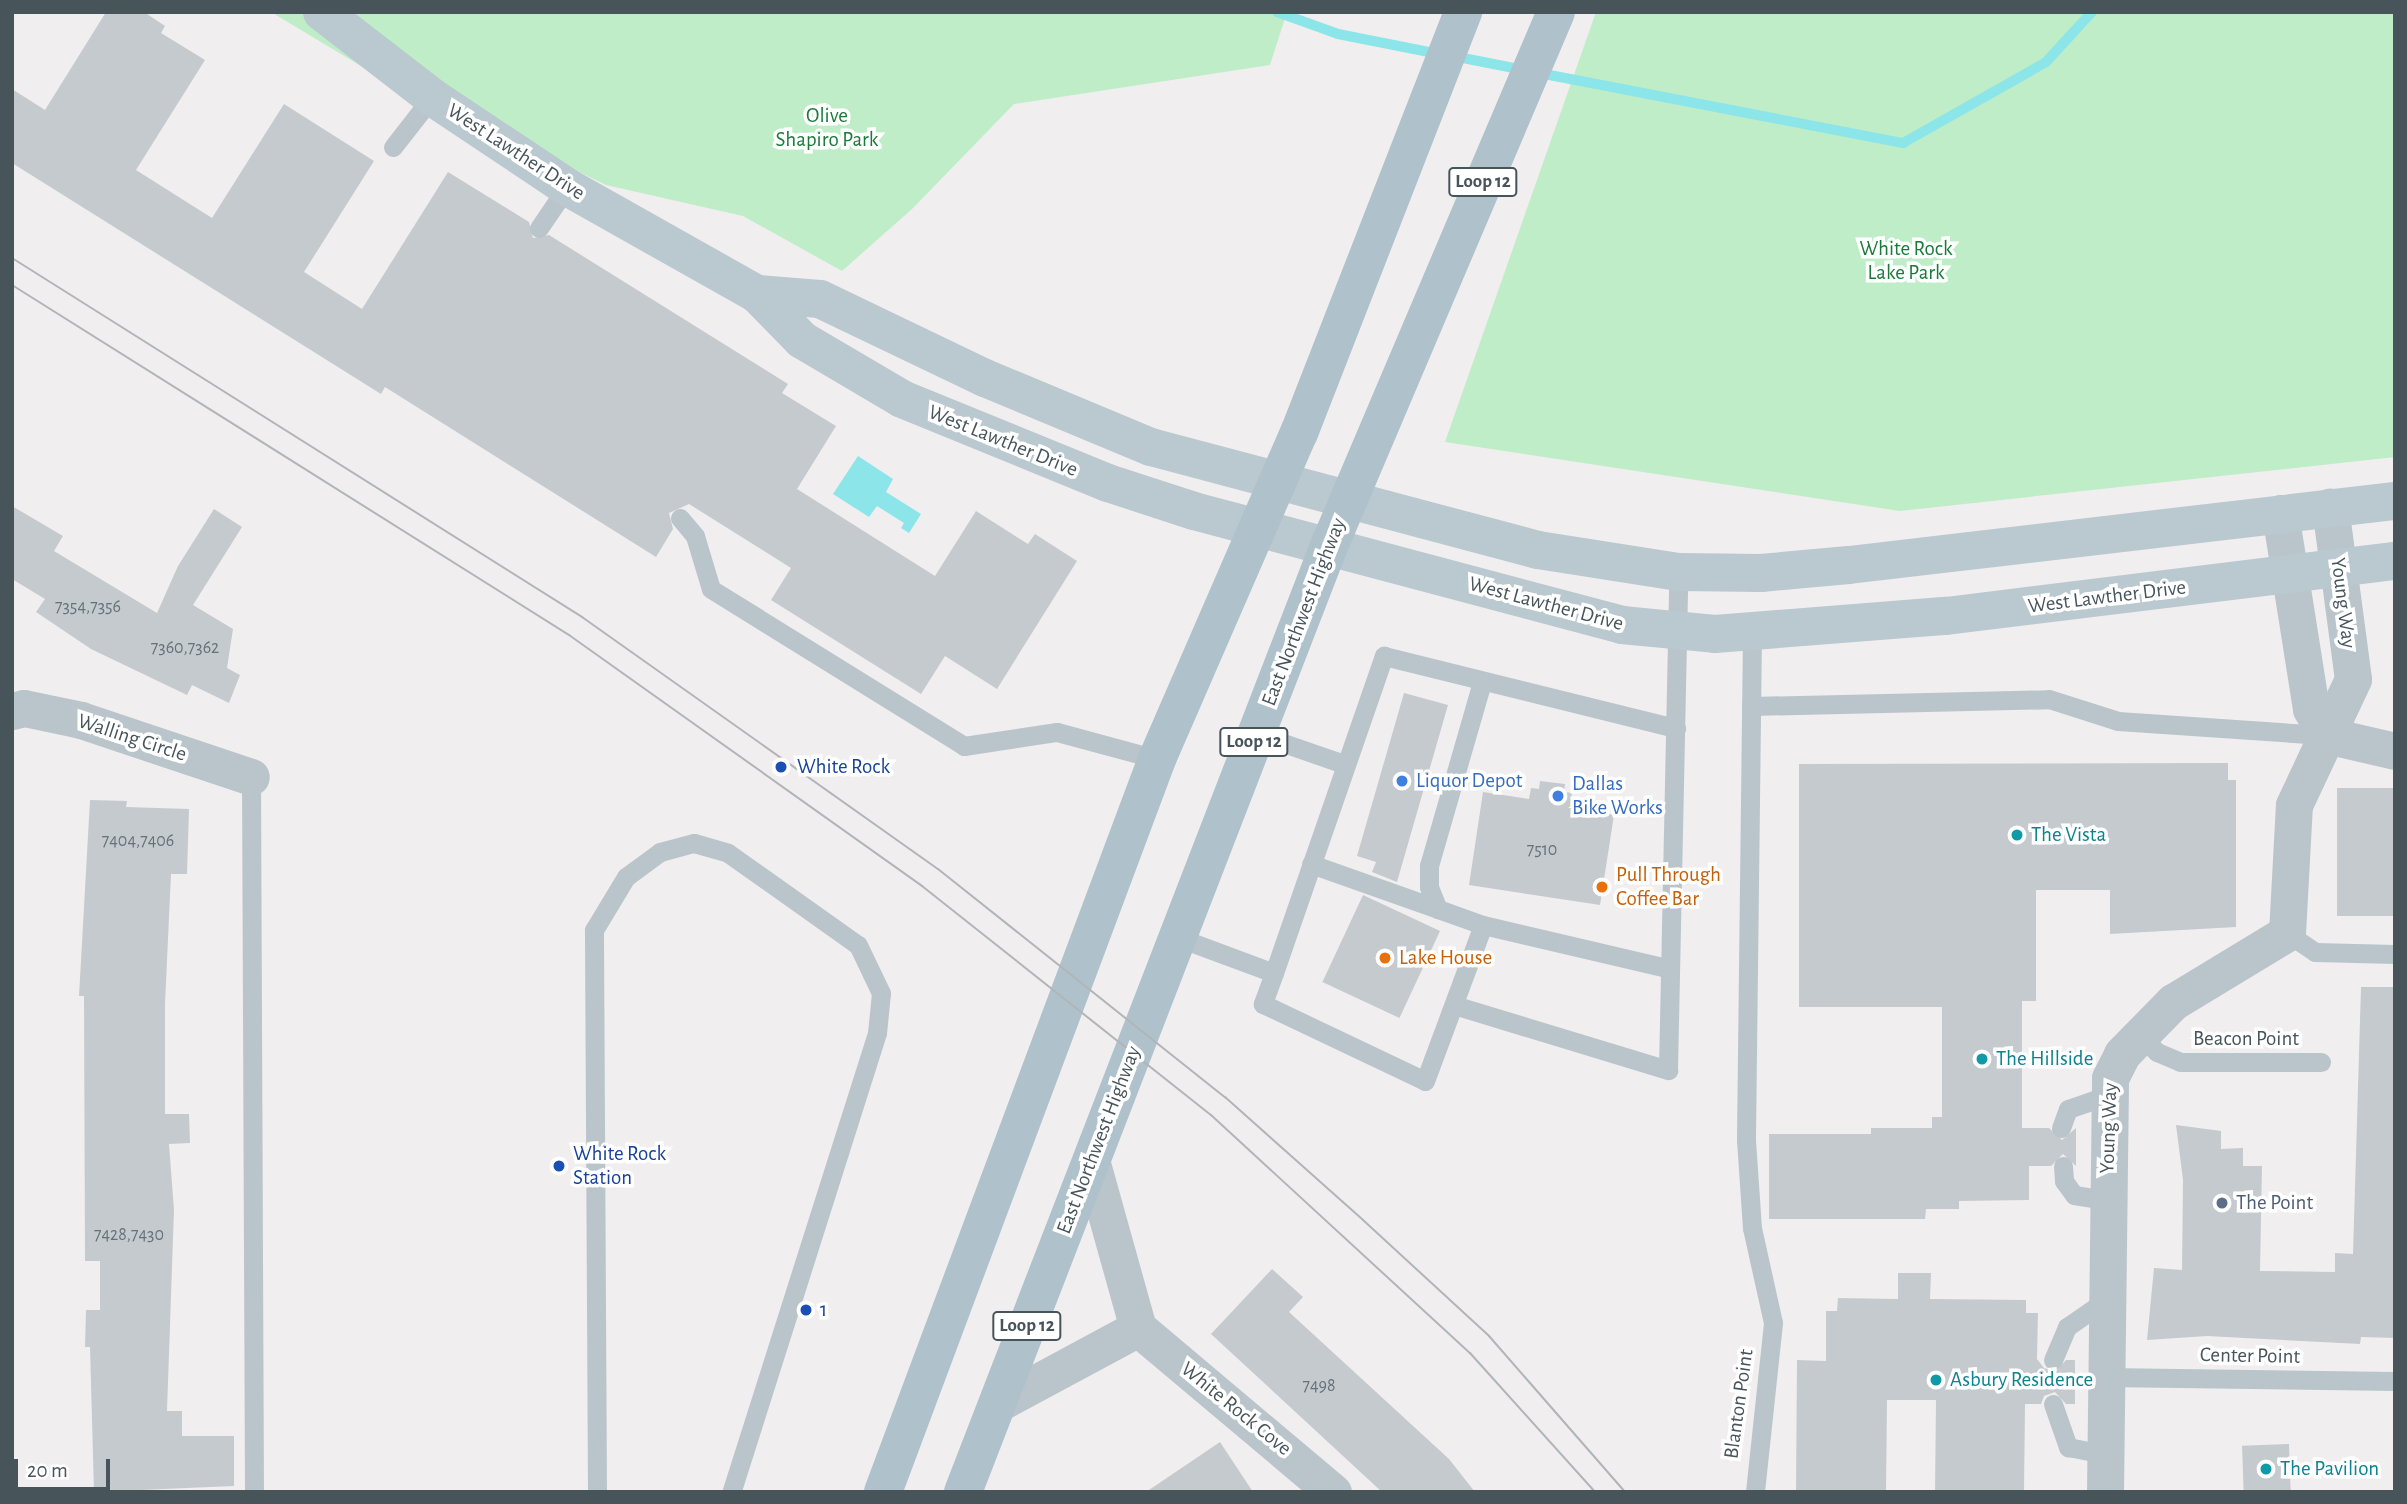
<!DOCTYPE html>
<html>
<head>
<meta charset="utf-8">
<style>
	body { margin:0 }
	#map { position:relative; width:2407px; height:1504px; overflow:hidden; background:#f1eeef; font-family:"Alegreya Sans",sans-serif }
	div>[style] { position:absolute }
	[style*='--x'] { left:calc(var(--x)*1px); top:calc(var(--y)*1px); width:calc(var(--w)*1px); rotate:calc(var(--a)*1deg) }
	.green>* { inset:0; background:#beedc8 }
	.water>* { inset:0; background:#8ce5e8 }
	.stream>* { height:10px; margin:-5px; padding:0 5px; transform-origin:5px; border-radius:5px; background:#8ce5e8 }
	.building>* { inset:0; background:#c5cace; transform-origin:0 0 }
	.lane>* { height:19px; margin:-9.5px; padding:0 9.5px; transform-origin:9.5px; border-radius:9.5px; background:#bac5cb }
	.street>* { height:37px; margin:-18.5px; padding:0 18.5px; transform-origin:18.5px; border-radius:18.5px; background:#bac5cb }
	.secondary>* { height:38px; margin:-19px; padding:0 19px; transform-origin:19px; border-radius:19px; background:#bac8cf }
	.primary>* { height:38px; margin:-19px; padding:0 19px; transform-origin:19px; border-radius:19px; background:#afc2cc }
	.tram>* { height:2px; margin:-1px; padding:0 1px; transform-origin:1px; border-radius:1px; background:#b1b5b8 }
	.dots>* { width:19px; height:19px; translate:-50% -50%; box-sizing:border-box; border:4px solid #fff; border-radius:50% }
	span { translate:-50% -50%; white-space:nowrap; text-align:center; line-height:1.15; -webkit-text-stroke:7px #fff; paint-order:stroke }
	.number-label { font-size:18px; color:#667278 }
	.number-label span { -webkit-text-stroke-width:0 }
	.shield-label span { padding:2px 5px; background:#fff; border:2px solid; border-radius:5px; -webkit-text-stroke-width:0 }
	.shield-label { font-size:19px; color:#47555b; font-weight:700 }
	.park-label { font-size:21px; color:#1a7a3a }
	.street-label { font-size:21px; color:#47555b }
	.transit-label { font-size:21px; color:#164399 }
	.left { translate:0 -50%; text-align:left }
	.shop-label { font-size:21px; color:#366cbe }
	.culture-label { font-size:21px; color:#0d838f }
	.food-label { font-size:21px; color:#c56008 }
	.service-label { font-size:21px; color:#4e5e75 }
	.frame { position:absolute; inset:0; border:14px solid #47555b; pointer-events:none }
	.scale { position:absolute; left:14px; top:1459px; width:96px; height:32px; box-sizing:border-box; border:4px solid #47555b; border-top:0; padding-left:9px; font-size:21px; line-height:24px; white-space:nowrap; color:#47555b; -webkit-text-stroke:5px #fff; paint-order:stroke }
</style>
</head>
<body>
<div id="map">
	<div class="green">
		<div style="clip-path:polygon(271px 12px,1287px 12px,1270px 65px,1014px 104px,912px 209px,842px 271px,743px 216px,606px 185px,361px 66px)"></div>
		<div style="clip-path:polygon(1596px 12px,2395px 12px,2395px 457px,1900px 511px,1445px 442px)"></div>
	</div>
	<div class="water">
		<div style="clip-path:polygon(858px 456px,893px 479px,886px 492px,921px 514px,909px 533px,901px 528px,904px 523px,877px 506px,869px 517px,833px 494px)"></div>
	</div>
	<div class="stream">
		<div style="--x:1277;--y:12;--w:65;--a:19.8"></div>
		<div style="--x:1338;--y:34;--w:103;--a:11.2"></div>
		<div style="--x:1453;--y:56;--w:72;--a:11.2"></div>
		<div style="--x:1539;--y:73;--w:371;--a:10.9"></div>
		<div style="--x:1903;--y:143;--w:164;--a:-29.5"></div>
		<div style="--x:2046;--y:62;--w:68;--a:-47.4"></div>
	</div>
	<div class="building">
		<div style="clip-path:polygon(106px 12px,144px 12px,165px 26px,161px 33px,205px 60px,136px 170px,212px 218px,284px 104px,374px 161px,304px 272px,362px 309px,448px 172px,529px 222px,533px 238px,549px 235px,788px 384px,782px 393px,836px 426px,797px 489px,935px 576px,976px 511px,1028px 544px,1035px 534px,1077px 561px,997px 689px,945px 656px,921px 694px,771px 600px,791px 568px,689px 504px,669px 513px,673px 529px,656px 557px,385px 387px,381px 394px,12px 163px,12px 89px,45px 110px)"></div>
		<div style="clip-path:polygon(12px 506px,63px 536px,54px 551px,157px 613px,178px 566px,214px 509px,242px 527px,193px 605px,233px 629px,227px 668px,240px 675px,229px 703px,192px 685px,187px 695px,91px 649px,36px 612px,45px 599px,12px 579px)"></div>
		<div style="clip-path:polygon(1404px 693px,1448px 705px,1397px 882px,1372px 872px,1376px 862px,1357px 856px)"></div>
		<div style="clip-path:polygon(2228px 763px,2228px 780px,2236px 780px,2236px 927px,2110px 934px,2110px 890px,2036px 890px,2036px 1001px,2022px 1001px,2022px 1128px,2049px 1128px,2062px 1140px,2076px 1128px,2076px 1166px,2063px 1154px,2051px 1166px,2029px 1166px,2029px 1200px,1959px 1201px,1959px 1209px,1926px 1209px,1925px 1219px,1769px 1219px,1769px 1134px,1871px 1134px,1871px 1128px,1932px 1128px,1932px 1117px,1942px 1117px,1942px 1007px,1799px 1007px,1799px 764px)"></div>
		<div style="clip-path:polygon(1540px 781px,1565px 784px,1564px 792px,1572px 793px,1570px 808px,1614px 815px,1600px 905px,1469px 885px,1483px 792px,1529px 799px,1531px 788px,1539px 789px)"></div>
		<div style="left:2337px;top:788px;width:58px;height:128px"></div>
		<div style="clip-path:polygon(90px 800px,127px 801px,126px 807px,189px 809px,187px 874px,171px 874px,165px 1004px,165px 1114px,189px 1114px,190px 1143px,169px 1144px,174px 1210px,167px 1411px,182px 1411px,182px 1436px,234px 1436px,234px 1486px,94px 1492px,90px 1347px,85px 1347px,86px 1310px,100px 1310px,100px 1261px,85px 1261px,84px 996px,79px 996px)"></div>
		<div style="left:1363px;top:895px;width:85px;height:96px;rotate:25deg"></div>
		<div style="clip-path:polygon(2361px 987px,2395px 987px,2395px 1338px,2361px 1337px,2360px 1344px,2207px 1336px,2147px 1340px,2154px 1268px,2182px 1270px,2183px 1180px,2176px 1125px,2221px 1131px,2221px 1149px,2243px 1148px,2243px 1166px,2262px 1166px,2260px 1271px,2335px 1272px,2335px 1253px,2353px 1254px)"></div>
		<div style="clip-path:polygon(1272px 1269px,1303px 1297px,1289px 1312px,1449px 1459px,1475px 1492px,1382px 1492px,1211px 1334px)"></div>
		<div style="clip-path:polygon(1898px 1273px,1931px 1273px,1930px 1299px,2026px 1300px,2026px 1313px,2038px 1313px,2037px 1359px,2044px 1368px,2055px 1372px,2066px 1360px,2075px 1360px,2075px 1404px,2066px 1404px,2055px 1392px,2044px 1396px,2041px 1404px,2025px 1404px,2024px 1492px,1935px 1492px,1936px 1400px,1887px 1400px,1886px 1492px,1796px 1492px,1797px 1360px,1826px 1361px,1826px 1311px,1837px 1311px,1838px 1298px,1898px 1299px)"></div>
		<div style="clip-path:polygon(1220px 1442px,1253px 1492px,1146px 1492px)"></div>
		<div style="left:2289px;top:1444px;width:48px;height:47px;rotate:88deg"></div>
	</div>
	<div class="lane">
		<div style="--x:393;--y:147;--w:63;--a:-52"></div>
		<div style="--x:539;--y:228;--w:50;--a:-55.7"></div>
		<div style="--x:680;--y:518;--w:23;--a:50"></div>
		<div style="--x:695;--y:536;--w:55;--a:73.2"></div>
		<div style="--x:711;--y:589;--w:298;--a:31.8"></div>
		<div style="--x:964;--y:746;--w:94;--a:-8.6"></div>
		<div style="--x:1057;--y:732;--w:104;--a:15.1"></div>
		<div style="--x:1752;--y:632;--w:508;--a:90.68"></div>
		<div style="--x:1746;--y:1140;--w:88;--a:86.1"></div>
		<div style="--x:1752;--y:1228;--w:97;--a:77.5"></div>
		<div style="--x:1773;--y:1323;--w:170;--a:96.1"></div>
		<div style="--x:1482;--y:682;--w:191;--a:106.1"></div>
		<div style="--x:1429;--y:866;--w:21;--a:90"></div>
		<div style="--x:1429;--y:887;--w:24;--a:68"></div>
		<div style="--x:1438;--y:909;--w:48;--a:19.6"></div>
		<div style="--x:1483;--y:925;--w:192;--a:13.2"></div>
		<div style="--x:1751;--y:706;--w:298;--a:-1.3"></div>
		<div style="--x:2049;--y:699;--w:72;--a:17.7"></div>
		<div style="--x:2118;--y:721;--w:208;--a:3.9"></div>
		<div style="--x:1257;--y:734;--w:92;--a:19"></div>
		<div style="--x:251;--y:777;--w:715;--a:89.76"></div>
		<div style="--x:1311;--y:864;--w:135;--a:19.5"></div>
		<div style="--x:2287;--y:933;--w:34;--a:34"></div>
		<div style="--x:2315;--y:952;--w:80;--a:1.4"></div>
		<div style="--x:1177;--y:937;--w:103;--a:20.4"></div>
		<div style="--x:1274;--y:973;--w:33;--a:110"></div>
		<div style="--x:1263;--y:1004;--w:179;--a:25.4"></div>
		<div style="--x:1425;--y:1081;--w:166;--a:-69.6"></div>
		<div style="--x:1274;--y:973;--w:336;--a:-70.9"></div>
		<div style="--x:1384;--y:656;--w:301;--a:13.9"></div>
		<div style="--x:1454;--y:1005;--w:224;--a:16.9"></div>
		<div style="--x:1668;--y:1070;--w:498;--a:-88.8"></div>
		<div style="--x:2139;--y:1033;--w:26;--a:47"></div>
		<div style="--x:2157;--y:1052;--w:25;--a:23"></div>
		<div style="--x:2180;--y:1062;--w:141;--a:0"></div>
		<div style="--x:2061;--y:1128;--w:20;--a:-70"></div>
		<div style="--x:2068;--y:1109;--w:43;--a:-18.9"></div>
		<div style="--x:2063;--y:1166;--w:15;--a:86"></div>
		<div style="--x:2064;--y:1181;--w:17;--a:54"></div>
		<div style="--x:2074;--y:1195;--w:32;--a:9"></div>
		<div style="--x:2053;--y:1360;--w:36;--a:-67"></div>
		<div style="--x:2067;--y:1327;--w:47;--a:-34.7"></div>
		<div style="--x:2105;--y:1377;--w:290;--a:0.8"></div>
		<div style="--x:2053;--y:1404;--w:46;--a:70.8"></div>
		<div style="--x:2068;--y:1447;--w:38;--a:11"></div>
		<div style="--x:597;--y:1492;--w:562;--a:-90.31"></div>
		<div style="--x:594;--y:930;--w:62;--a:-58.9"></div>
		<div style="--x:626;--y:877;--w:42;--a:-36.3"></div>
		<div style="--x:660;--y:852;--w:35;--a:-15"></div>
		<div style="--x:694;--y:843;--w:35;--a:16"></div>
		<div style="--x:728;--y:853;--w:159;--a:35.3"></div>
		<div style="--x:858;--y:945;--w:53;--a:64.4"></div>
		<div style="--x:881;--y:993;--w:40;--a:95.7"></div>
		<div style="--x:877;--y:1033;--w:482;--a:107.6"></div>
	</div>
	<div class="street">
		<div style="--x:2280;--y:513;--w:198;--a:81"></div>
		<div style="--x:2311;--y:709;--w:30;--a:60"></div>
		<div style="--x:2326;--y:735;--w:71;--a:13.1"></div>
		<div style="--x:12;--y:711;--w:12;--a:-14"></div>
		<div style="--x:24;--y:708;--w:58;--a:11.9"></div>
		<div style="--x:81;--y:720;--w:179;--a:18.5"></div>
		<div style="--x:1091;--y:1160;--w:174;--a:74.4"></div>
		<div style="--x:1138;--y:1328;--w:255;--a:40.1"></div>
		<div style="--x:997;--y:1404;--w:160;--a:-28.3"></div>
		<div style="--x:2105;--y:1492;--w:414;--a:-89.3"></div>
		<div style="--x:2110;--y:1078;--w:27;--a:-63"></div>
		<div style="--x:2122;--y:1054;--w:73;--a:-45.6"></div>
		<div style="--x:2173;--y:1002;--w:133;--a:-31.2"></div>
		<div style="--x:2287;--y:933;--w:128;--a:-86.9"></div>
		<div style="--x:2294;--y:805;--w:139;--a:-64.9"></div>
		<div style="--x:2353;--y:679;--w:174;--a:-97.6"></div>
	</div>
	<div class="secondary">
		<div style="--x:322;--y:12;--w:139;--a:37.7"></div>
		<div style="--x:432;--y:97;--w:162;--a:33.7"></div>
		<div style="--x:567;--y:187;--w:218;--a:29.4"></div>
		<div style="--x:757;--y:294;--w:64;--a:45.6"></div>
		<div style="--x:802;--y:340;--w:116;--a:30.5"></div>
		<div style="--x:902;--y:399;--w:222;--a:22.2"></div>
		<div style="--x:1108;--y:483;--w:90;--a:18"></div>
		<div style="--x:1194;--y:511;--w:443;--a:14.9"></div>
		<div style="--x:1622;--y:625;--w:93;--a:5.5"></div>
		<div style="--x:1715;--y:634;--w:232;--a:-4.5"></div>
		<div style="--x:1946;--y:616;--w:452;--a:-7"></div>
		<div style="--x:757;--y:294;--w:63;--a:4.5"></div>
		<div style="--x:820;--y:299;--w:183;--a:25.6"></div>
		<div style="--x:985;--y:378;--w:180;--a:22.6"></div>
		<div style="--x:1151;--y:447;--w:400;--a:14.9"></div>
		<div style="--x:1538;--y:550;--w:142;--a:8.9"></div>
		<div style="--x:1678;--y:572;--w:83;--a:0.7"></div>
		<div style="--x:1761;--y:573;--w:88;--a:-5.2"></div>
		<div style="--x:1849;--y:565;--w:550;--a:-6.69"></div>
	</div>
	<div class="primary">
		<div style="--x:883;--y:1492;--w:783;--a:-69.5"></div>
		<div style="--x:1157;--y:759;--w:356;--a:-66.5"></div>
		<div style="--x:1299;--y:433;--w:452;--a:-68.7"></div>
		<div style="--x:963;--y:1492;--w:1014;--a:-68.85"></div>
		<div style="--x:1329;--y:546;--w:580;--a:-66.97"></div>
	</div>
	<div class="tram">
		<div style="--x:12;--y:258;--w:674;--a:32.2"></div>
		<div style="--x:582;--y:617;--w:436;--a:35.3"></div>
		<div style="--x:938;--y:869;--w:367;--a:38.5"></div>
		<div style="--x:1225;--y:1097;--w:185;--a:41.7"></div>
		<div style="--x:1363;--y:1220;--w:171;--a:42.6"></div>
		<div style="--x:1489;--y:1336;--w:207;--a:48.9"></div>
		<div style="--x:12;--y:285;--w:658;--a:32.14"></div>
		<div style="--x:569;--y:635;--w:433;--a:35.4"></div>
		<div style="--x:922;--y:886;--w:369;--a:38.4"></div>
		<div style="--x:1211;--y:1115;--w:352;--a:42.6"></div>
		<div style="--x:1470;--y:1353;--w:187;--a:48"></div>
	</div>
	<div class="dots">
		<div style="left:781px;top:767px;background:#1a4fb4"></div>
		<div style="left:1402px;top:781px;background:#3f7fe0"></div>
		<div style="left:1558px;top:796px;background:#3f7fe0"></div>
		<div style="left:2017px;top:835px;background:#0f9aa8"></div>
		<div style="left:1602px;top:887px;background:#e8710a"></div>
		<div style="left:1385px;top:958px;background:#e8710a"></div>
		<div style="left:1982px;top:1059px;background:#0f9aa8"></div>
		<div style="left:559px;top:1166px;background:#1a4fb4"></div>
		<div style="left:2222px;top:1203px;background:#5c6f8a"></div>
		<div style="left:806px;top:1310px;background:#1a4fb4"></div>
		<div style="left:1936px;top:1380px;background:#0f9aa8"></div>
		<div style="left:2266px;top:1469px;background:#0f9aa8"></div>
	</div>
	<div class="number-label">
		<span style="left:88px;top:607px">7354,7356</span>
		<span style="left:185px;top:648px">7360,7362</span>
		<span style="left:138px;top:841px">7404,7406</span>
		<span style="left:1542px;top:850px">7510</span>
		<span style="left:129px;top:1235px">7428,7430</span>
		<span style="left:1319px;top:1386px">7498</span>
	</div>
	<div class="shield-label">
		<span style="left:1483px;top:182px">Loop 12</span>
		<span style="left:1254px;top:742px">Loop 12</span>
		<span style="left:1027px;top:1326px">Loop 12</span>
	</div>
	<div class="park-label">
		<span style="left:827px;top:128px">Olive<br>Shapiro Park</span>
		<span style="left:1906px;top:261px">White Rock<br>Lake Park</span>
	</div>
	<div class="street-label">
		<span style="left:516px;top:152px;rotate:33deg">West Lawther Drive</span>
		<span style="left:1003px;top:441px;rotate:22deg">West Lawther Drive</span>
		<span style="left:2107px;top:597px;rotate:-7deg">West Lawther Drive</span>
		<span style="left:2343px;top:603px;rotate:83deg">Young Way</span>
		<span style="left:1546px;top:604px;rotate:15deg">West Lawther Drive</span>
		<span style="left:1304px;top:612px;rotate:-69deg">East Northwest Highway</span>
		<span style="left:132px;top:738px;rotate:18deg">Walling Circle</span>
		<span style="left:2246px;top:1039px">Beacon Point</span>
		<span style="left:2109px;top:1128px;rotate:-88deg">Young Way</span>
		<span style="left:1099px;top:1140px;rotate:-69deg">East Northwest Highway</span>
		<span style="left:2250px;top:1356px;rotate:1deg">Center Point</span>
		<span style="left:1739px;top:1404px;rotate:-82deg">Blanton Point</span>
		<span style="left:1236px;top:1409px;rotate:39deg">White Rock Cove</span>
	</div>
	<div class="transit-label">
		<span class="left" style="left:797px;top:767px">White Rock</span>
		<span class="left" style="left:573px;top:1166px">White Rock<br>Station</span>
		<span class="left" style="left:820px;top:1310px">1</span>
	</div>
	<div class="shop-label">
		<span class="left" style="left:1416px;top:781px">Liquor Depot</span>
		<span class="left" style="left:1572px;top:796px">Dallas<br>Bike Works</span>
	</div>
	<div class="culture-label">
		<span class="left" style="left:2031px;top:835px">The Vista</span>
		<span class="left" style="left:1996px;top:1059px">The Hillside</span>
		<span class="left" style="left:1950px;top:1380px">Asbury Residence</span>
		<span class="left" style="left:2280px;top:1469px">The Pavilion</span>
	</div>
	<div class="food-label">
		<span class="left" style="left:1616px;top:887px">Pull Through<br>Coffee Bar</span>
		<span class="left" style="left:1399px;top:958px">Lake House</span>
	</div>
	<div class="service-label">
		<span class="left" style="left:2236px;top:1203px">The Point</span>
	</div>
	<div class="frame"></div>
	<div class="scale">20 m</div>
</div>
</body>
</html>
